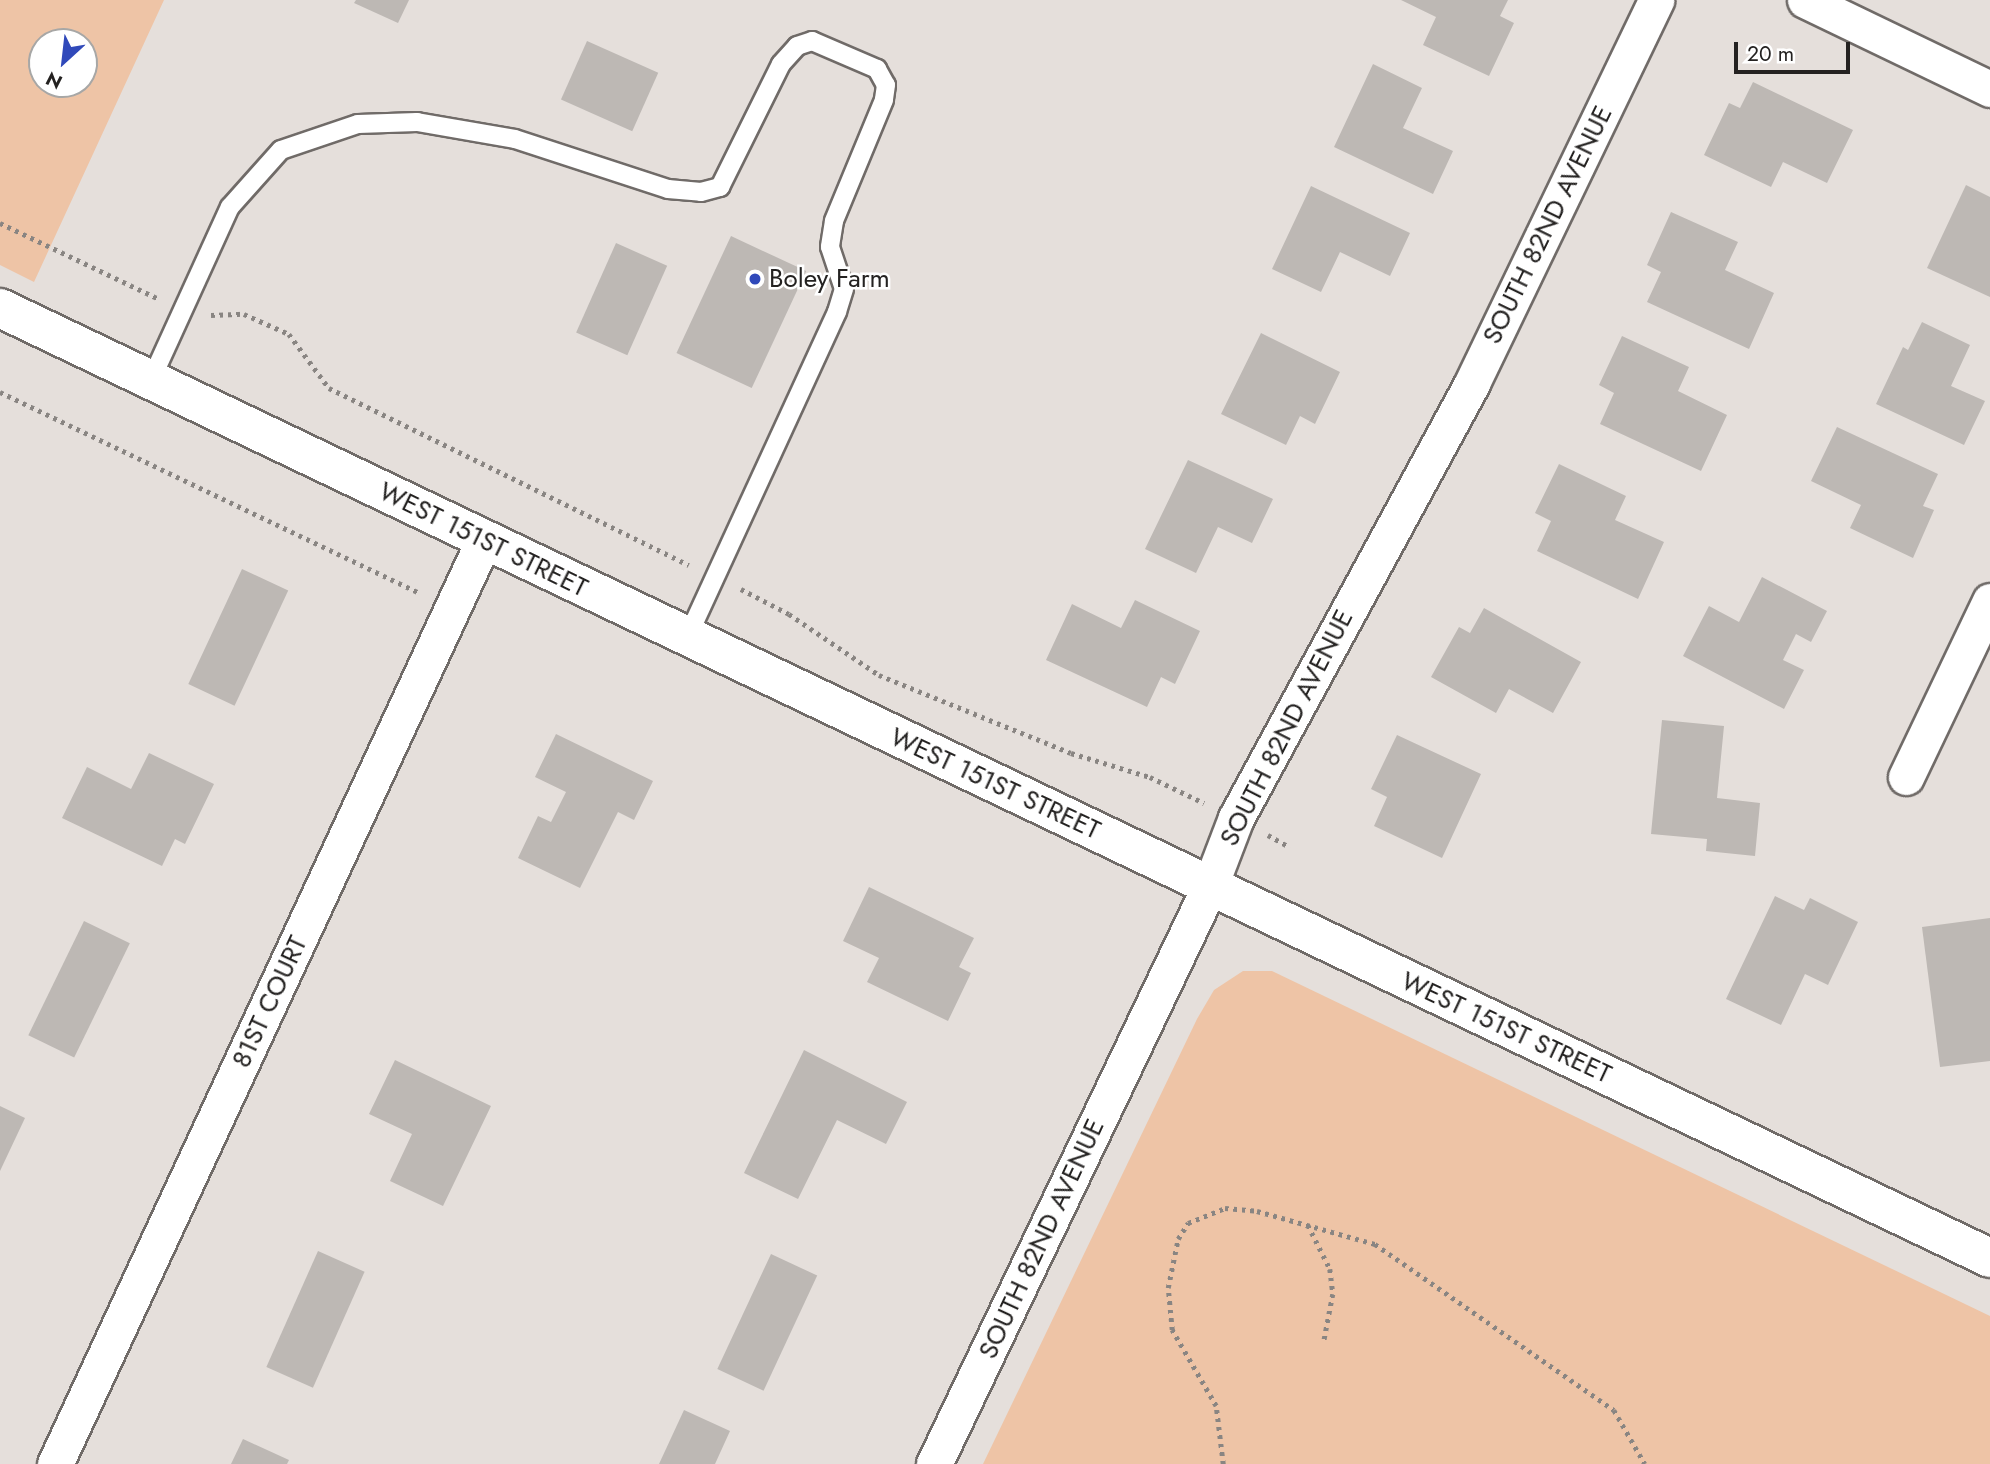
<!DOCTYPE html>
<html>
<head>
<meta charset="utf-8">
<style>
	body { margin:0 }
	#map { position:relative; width:1990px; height:1464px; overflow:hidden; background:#e5dfdb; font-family:Jost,sans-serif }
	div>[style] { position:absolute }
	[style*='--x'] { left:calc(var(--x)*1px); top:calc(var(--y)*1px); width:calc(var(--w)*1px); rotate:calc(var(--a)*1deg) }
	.green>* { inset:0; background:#eec4a6 }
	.building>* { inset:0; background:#bdb8b4; transform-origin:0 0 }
	.path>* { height:4.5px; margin-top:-2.25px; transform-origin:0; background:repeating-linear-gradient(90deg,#898582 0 3.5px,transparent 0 8.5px) }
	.roads { filter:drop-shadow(2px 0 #706b68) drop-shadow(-2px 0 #706b68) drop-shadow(0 2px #706b68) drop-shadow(0 -2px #706b68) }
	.lane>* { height:18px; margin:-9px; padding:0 9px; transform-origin:9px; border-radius:9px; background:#fff }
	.street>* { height:35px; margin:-17.5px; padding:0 17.5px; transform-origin:17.5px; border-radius:17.5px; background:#fff }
	.secondary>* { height:38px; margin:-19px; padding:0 19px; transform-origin:19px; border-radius:19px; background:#fff }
	.dots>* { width:19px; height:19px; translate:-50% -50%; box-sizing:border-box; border:4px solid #fff; border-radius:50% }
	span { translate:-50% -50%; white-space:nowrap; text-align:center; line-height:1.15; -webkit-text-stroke:5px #fff; paint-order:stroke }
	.street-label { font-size:26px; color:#242221 }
	.poi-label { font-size:26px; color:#242221 }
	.left { translate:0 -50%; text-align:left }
	.north { position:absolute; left:28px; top:28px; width:70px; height:70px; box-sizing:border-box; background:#fff; border:2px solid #a7a7a6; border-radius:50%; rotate:207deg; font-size:19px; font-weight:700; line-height:28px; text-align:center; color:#242221 }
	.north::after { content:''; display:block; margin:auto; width:24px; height:32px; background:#3049ba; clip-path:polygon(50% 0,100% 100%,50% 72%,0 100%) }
	.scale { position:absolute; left:1734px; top:42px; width:116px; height:32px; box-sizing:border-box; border:4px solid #242221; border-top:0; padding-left:9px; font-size:21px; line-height:24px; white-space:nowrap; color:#242221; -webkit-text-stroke:5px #fff; paint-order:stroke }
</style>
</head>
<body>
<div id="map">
	<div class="green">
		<div style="clip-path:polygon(evenodd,0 0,164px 0,34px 282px,0 265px,0 0,84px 42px,84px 84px,42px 84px,42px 42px,84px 42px)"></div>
		<div style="clip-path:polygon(1243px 971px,1272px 971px,1990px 1316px,1990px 1464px,983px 1464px,1197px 1019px,1214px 990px)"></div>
	</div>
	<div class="building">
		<div style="clip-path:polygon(356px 0,409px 0,398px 23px,354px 3px)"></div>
		<div style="clip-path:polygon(1401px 0,1508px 0,1500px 16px,1514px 23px,1489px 76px,1423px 45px,1436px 17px)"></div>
		<div style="left:587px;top:41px;width:78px;height:64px;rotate:24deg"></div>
		<div style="clip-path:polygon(1373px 64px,1422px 88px,1403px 128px,1453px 151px,1433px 194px,1334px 147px)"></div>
		<div style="clip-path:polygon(1753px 82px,1853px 130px,1827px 183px,1783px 162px,1771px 187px,1704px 155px,1729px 103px,1740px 108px)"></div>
		<div style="clip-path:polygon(1966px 185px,1990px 197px,1990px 297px,1927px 268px)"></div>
		<div style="clip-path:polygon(1311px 186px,1410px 233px,1390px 276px,1340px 252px,1321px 292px,1272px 269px)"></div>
		<div style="clip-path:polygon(1671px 212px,1738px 242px,1725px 270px,1774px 293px,1749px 349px,1647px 302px,1661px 272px,1647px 265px)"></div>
		<div style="left:731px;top:236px;width:83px;height:129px;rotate:25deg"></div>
		<div style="left:616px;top:243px;width:56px;height:98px;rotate:24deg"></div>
		<div style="clip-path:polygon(1922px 322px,1970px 345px,1951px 386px,1985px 401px,1964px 445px,1876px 404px,1903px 347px,1908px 350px)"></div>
		<div style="clip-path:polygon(1261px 333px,1340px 372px,1315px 424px,1300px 416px,1286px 445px,1221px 414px)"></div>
		<div style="clip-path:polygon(1622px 336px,1689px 367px,1678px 391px,1727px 415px,1701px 471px,1600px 424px,1614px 393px,1599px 385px)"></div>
		<div style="clip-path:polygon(1837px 427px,1938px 474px,1923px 506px,1934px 510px,1913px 558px,1850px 528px,1861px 505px,1811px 481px)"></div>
		<div style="clip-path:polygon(1188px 460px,1273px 499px,1252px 543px,1218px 527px,1196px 573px,1145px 549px)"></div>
		<div style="clip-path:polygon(1559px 464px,1626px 496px,1615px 520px,1664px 542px,1638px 599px,1537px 551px,1551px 521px,1535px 513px)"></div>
		<div style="left:242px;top:569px;width:51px;height:127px;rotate:25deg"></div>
		<div style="clip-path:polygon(1762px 577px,1827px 611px,1811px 642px,1796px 634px,1783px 660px,1804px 670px,1784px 709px,1683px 656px,1709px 606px,1739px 622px)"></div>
		<div style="clip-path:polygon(1135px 600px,1200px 631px,1175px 684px,1161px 677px,1147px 707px,1046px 660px,1072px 604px,1121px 628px)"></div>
		<div style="clip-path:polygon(1484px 608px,1581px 662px,1553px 713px,1509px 689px,1496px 713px,1431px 677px,1459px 627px,1470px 633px)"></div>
		<div style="clip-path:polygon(1662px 720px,1724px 726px,1717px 798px,1760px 803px,1755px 856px,1706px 851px,1707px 839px,1651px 834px)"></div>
		<div style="clip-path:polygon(556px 734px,653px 781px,634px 820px,618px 812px,580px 888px,518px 858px,538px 816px,551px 822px,566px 792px,535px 777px)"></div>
		<div style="clip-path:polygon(1397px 735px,1481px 774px,1442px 858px,1374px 826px,1387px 797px,1371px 789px)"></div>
		<div style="clip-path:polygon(149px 753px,214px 784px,185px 844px,175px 839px,162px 866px,62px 818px,87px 767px,131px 789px)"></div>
		<div style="clip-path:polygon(869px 887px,974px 938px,959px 967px,971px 973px,948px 1021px,867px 982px,879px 958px,843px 941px)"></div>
		<div style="clip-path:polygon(1775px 896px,1804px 910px,1810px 898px,1858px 922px,1828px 985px,1805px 974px,1781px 1025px,1726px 999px)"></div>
		<div style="clip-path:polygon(1990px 918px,1990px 1061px,1940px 1067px,1922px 927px)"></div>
		<div style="left:84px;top:921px;width:51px;height:127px;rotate:26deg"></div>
		<div style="clip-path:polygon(804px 1050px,907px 1102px,886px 1144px,837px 1120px,798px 1199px,744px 1173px)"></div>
		<div style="clip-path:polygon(395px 1060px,491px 1106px,443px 1206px,390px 1181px,412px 1134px,369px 1114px)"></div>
		<div style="clip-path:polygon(0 1106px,25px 1118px,0 1171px)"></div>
		<div style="left:318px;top:1251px;width:51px;height:127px;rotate:24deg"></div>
		<div style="left:771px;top:1254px;width:51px;height:127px;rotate:25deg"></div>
		<div style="clip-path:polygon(684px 1410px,730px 1431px,715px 1464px,659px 1464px)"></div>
		<div style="clip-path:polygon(243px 1439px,289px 1460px,287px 1464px,231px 1464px)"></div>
	</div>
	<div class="path">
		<div style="--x:0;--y:223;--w:174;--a:25.5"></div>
		<div style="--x:211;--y:315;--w:33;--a:-2"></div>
		<div style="--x:244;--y:314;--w:49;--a:24"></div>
		<div style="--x:289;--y:334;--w:67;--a:53.5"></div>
		<div style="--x:329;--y:388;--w:401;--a:26.2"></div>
		<div style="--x:0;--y:392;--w:466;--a:25.6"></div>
		<div style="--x:741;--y:589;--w:54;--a:27.5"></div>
		<div style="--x:789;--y:614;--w:109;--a:34.1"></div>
		<div style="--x:879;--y:675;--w:207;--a:22.1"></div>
		<div style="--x:1071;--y:753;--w:83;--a:16.9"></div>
		<div style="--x:1150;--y:777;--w:60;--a:25.7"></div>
		<div style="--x:1268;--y:835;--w:25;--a:29"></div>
		<div style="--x:1308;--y:1225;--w:49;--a:63.4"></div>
		<div style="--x:1330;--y:1269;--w:25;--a:83"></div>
		<div style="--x:1333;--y:1294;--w:48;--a:100.8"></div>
		<div style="--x:1223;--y:1464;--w:58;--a:-96.9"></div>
		<div style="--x:1216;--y:1406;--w:88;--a:-120.1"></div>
		<div style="--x:1172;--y:1330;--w:42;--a:-95.4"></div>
		<div style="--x:1168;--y:1288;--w:50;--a:-78.5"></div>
		<div style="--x:1178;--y:1239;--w:19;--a:-58"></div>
		<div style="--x:1188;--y:1223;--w:40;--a:-22"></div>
		<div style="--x:1225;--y:1208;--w:32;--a:5"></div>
		<div style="--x:1257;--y:1211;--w:123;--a:15.6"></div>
		<div style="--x:1375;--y:1244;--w:291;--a:34.8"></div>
		<div style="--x:1614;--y:1410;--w:62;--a:60.1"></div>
	</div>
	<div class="roads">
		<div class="lane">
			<div style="--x:151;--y:380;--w:190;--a:-65.5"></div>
			<div style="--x:230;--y:207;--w:76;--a:-48.2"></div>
			<div style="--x:281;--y:150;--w:81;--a:-18.7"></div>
			<div style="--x:358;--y:124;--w:59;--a:-1.9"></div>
			<div style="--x:417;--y:122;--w:99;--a:9.8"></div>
			<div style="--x:515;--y:139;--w:161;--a:18.1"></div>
			<div style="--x:668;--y:189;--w:33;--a:5"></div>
			<div style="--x:701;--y:192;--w:20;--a:-15"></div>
			<div style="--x:720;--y:187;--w:137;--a:-63.6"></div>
			<div style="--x:781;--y:64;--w:24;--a:-48"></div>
			<div style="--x:797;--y:46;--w:16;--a:-18"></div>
			<div style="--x:812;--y:41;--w:71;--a:23.3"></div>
			<div style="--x:877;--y:69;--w:18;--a:61"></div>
			<div style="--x:886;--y:85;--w:15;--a:98"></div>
			<div style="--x:884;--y:100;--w:131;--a:112.5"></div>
			<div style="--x:834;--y:221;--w:26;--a:99"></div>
			<div style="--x:830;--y:247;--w:44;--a:71.6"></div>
			<div style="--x:844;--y:289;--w:24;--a:107"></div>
			<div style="--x:837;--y:312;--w:359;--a:114.7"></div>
		</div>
		<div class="street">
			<div style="--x:1805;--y:0;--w:205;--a:25.7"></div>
			<div style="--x:1906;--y:777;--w:195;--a:-64.5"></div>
			<div style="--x:55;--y:1464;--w:1019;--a:-65.1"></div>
			<div style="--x:934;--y:1464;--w:641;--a:-64.48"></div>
			<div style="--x:1210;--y:886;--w:73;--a:-69.1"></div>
			<div style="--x:1236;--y:818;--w:495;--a:-61.5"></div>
			<div style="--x:1472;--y:383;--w:425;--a:-64.3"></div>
		</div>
		<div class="secondary">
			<div style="--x:0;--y:308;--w:2205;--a:25.52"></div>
		</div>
	</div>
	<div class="dots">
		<div style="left:755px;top:279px;background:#3049ba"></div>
	</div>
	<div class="street-label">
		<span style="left:1548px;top:225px;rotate:-64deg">SOUTH 82ND AVENUE</span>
		<span style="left:483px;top:540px;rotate:26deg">WEST 151ST STREET</span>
		<span style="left:1287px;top:728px;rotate:-63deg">SOUTH 82ND AVENUE</span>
		<span style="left:995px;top:784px;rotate:25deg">WEST 151ST STREET</span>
		<span style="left:270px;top:1002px;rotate:-65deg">81ST COURT</span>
		<span style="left:1506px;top:1028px;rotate:25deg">WEST 151ST STREET</span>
		<span style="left:1042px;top:1239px;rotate:-65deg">SOUTH 82ND AVENUE</span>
	</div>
	<div class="poi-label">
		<span class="left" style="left:769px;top:279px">Boley Farm</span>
	</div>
	<div class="north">N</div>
	<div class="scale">20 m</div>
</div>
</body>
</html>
